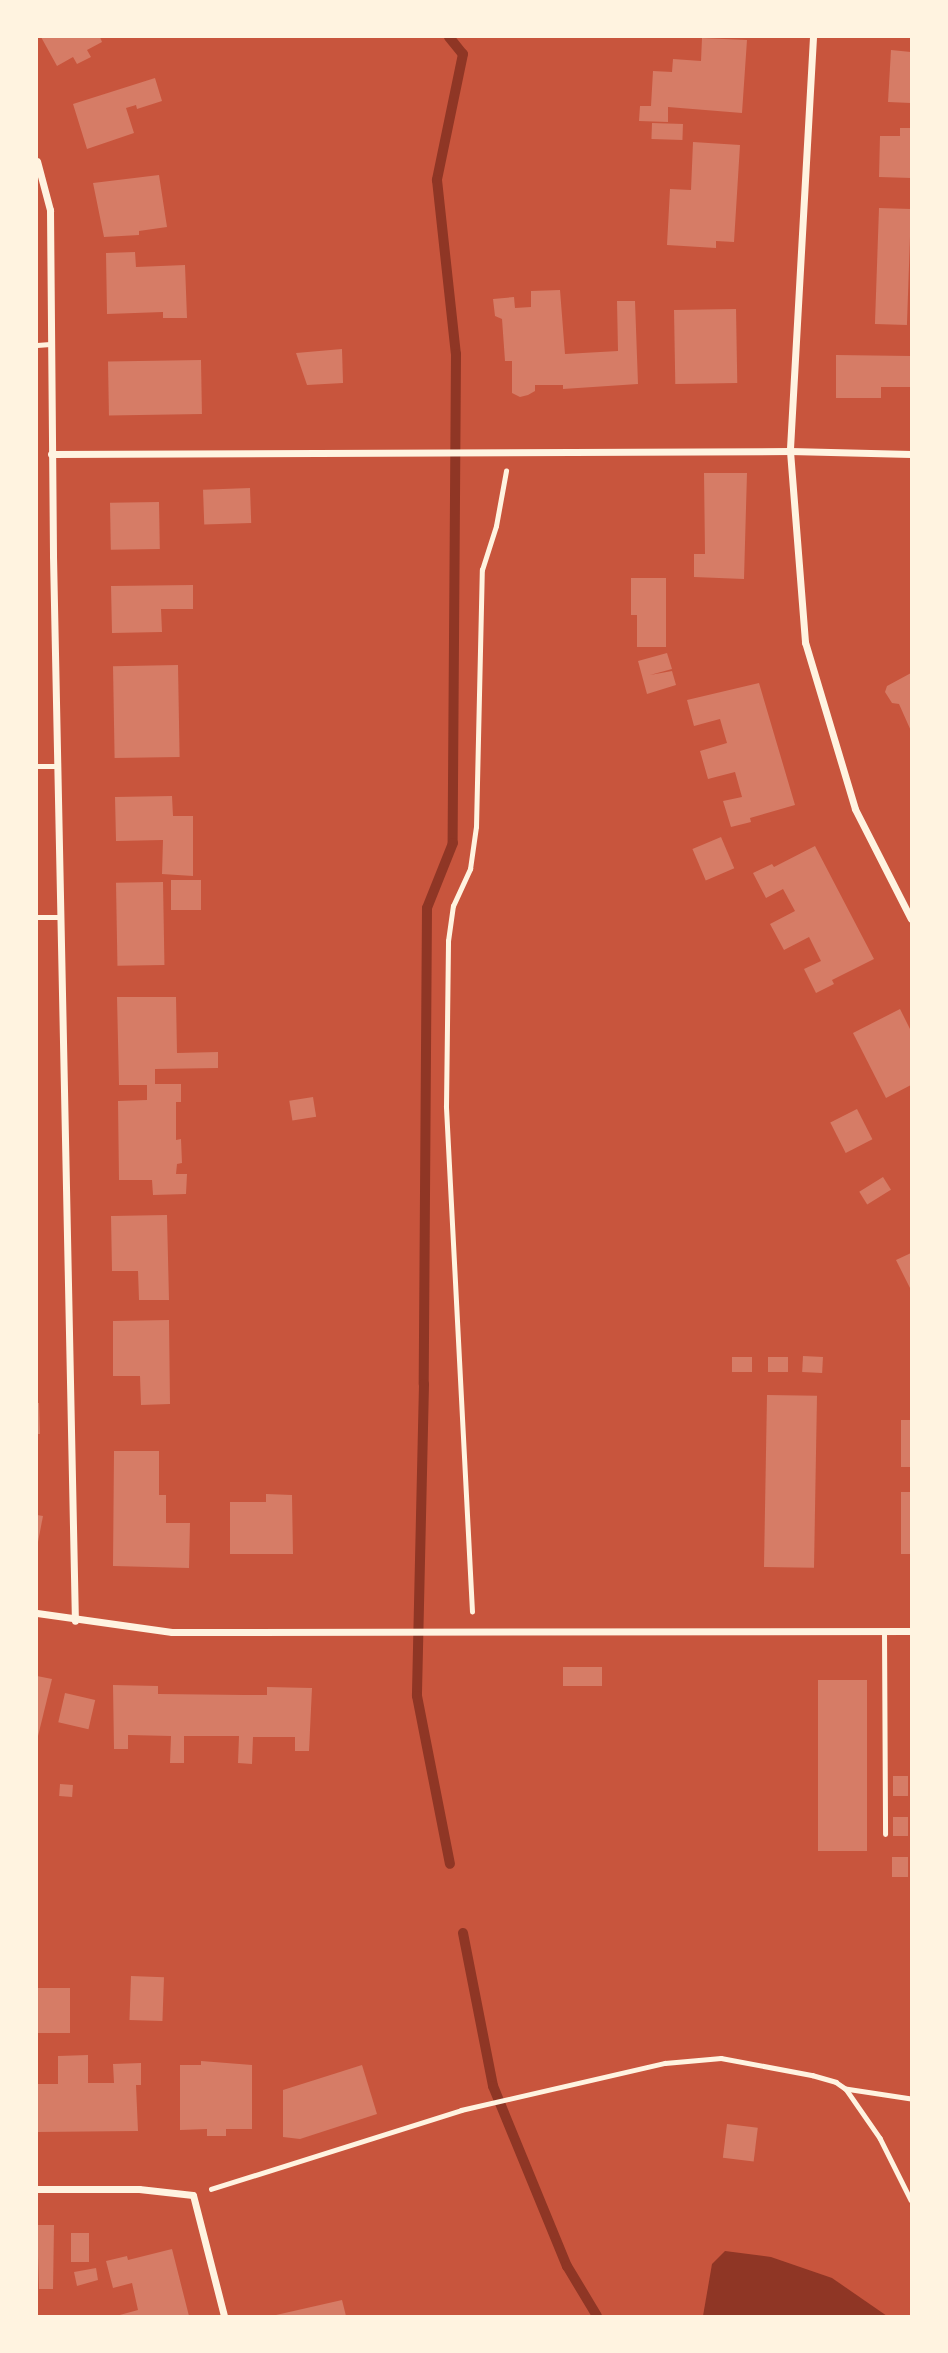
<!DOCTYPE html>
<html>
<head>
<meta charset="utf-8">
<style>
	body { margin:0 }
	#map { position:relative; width:948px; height:2353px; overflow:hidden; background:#c8553d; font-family:Karla,sans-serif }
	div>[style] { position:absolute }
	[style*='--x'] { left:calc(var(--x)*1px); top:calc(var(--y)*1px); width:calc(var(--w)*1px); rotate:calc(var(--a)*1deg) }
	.water>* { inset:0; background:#8f3625 }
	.stream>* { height:10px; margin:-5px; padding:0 5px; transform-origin:5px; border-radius:5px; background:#8f3625 }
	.building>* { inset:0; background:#d67c66; transform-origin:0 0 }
	.path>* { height:4.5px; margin:-2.25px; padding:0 2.25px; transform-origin:2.25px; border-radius:2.25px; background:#fff3e0 }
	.service>* { height:5px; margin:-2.5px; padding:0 2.5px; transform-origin:2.5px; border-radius:2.5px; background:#fff3e0 }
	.minor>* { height:7px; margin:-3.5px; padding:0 3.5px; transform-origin:3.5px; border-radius:3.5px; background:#fff3e0 }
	span { translate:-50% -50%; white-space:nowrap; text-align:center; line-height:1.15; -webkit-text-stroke:6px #fff3e0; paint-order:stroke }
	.frame { position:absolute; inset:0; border:38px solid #fff3e0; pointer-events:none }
</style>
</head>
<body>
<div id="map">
	<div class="water">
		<div style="clip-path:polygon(725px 2251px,771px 2257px,832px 2278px,887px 2316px,703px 2316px,712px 2264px)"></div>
	</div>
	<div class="stream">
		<div style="--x:449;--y:37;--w:22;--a:51"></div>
		<div style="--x:463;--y:54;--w:129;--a:101.7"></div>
		<div style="--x:437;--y:180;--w:175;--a:83.8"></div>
		<div style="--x:456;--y:354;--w:489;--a:90.4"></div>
		<div style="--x:453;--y:843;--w:70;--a:111.8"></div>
		<div style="--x:427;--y:908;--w:476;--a:90.4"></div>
		<div style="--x:424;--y:1384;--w:312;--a:91.3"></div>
		<div style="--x:417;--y:1696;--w:171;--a:78.9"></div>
		<div style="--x:463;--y:1933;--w:156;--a:78.9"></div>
		<div style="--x:493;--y:2086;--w:195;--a:67.7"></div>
		<div style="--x:567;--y:2266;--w:58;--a:59"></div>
	</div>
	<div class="building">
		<div style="clip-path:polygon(41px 37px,100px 37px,102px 42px,87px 50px,91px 57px,77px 64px,73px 57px,57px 66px)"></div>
		<div style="clip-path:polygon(702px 38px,747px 40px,742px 113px,668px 107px,668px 122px,639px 121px,640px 106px,651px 106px,653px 71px,672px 72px,673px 59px,701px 61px)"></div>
		<div style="clip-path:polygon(891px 50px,911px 52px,911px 103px,888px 102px)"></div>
		<div style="clip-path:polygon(155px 78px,162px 101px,137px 109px,136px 105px,126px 108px,134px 133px,87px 149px,73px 104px)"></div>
		<div style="left:652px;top:123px;width:31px;height:16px;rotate:2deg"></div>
		<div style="clip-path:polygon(900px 128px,911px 128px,911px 178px,879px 177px,880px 136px,900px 136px)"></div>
		<div style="clip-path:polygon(693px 142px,740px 145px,734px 242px,716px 241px,716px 248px,667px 245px,670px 189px,691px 190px)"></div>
		<div style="clip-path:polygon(159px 175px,167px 227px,139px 231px,139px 235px,104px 237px,93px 183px)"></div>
		<div style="left:879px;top:208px;width:32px;height:116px;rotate:2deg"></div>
		<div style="clip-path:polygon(135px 252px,136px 267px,185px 265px,187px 318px,163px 318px,163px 312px,107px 314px,106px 253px)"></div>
		<div style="clip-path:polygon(560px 290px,565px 354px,618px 351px,617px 301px,635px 301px,638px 384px,563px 389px,563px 385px,535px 385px,535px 391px,528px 395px,520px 397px,512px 393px,512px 361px,505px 361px,502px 319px,495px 316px,493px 299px,514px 297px,515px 308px,531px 307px,531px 291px)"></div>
		<div style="left:736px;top:309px;width:74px;height:62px;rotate:89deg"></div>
		<div style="clip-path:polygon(342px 349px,343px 383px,307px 385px,296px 353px)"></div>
		<div style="clip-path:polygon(836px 355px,911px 356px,911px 387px,881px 387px,881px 398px,836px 398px)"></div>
		<div style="left:201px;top:360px;width:54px;height:93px;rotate:89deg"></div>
		<div style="clip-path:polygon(704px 473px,747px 473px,744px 579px,694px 577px,694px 554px,705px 554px)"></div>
		<div style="left:250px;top:488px;width:35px;height:47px;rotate:88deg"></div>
		<div style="left:159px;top:502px;width:47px;height:49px;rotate:89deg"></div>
		<div style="clip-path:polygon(631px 578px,666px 578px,666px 647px,637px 647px,637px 615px,631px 615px)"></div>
		<div style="clip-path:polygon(193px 585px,193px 609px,161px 609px,162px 632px,112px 633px,111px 586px)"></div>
		<div style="clip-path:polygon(667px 653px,672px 669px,650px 675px,672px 671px,676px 685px,647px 694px,638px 661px)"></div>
		<div style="left:178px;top:665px;width:92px;height:65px;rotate:89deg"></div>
		<div style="clip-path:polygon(911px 673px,911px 731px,899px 704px,892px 703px,885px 692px,887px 686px)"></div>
		<div style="clip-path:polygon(759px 683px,795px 805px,750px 818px,751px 822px,731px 827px,723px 801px,742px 797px,735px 772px,708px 779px,700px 751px,727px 743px,720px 719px,694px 726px,687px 700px)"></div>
		<div style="clip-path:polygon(172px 796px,173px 816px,193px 816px,193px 876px,162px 874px,163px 840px,116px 841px,115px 797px)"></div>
		<div style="left:721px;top:837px;width:34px;height:31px;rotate:67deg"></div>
		<div style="clip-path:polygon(815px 846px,874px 959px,832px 980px,834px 984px,816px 993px,804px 969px,821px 961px,809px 937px,784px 950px,770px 924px,795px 911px,783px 889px,766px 898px,753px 873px,772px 864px,774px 867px)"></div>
		<div style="left:171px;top:880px;width:30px;height:30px"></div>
		<div style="left:163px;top:882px;width:83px;height:47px;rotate:89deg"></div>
		<div style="clip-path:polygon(117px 997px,176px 997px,177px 1053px,218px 1052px,218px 1068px,155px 1069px,155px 1084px,181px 1084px,181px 1102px,176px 1102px,176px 1140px,181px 1139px,182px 1163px,177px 1164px,176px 1174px,187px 1174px,186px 1194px,153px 1195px,152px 1180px,119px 1180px,118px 1101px,147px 1100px,147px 1085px,119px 1085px)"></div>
		<div style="clip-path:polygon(900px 1009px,911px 1031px,911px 1085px,886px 1098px,853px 1033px)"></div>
		<div style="left:313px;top:1097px;width:20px;height:24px;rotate:81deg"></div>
		<div style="left:857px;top:1109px;width:34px;height:30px;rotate:63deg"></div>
		<div style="left:883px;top:1177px;width:15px;height:28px;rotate:58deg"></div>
		<div style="clip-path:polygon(167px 1215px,169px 1300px,139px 1300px,138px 1271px,112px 1271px,111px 1216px)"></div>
		<div style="clip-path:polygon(911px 1253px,911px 1290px,896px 1260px)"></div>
		<div style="clip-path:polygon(169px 1320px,170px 1404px,141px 1405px,140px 1376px,113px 1376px,113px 1321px)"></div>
		<div style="left:803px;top:1356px;width:20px;height:16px;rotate:3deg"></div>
		<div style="left:732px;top:1357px;width:20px;height:15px"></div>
		<div style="left:768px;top:1357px;width:20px;height:15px"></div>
		<div style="left:767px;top:1395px;width:50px;height:172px;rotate:1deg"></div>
		<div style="clip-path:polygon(37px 1403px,39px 1403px,40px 1434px,37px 1434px)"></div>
		<div style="left:901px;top:1420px;width:10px;height:47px"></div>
		<div style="clip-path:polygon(114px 1451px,159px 1451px,159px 1495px,166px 1495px,166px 1523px,190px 1523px,189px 1568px,113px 1566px)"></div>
		<div style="left:901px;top:1492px;width:10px;height:62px"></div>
		<div style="clip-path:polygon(266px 1494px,292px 1495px,293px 1554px,230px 1554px,230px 1502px,266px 1502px)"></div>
		<div style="clip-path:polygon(37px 1515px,43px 1516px,38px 1542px,37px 1542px)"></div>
		<div style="left:563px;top:1667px;width:39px;height:19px"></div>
		<div style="clip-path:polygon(37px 1676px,52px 1679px,38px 1736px,37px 1736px)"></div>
		<div style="left:867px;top:1680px;width:171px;height:49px;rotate:90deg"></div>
		<div style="clip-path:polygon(113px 1685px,158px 1686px,158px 1694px,245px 1695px,267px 1695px,267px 1687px,312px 1688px,309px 1751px,295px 1751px,295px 1737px,253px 1737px,252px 1764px,238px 1763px,239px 1736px,184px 1736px,184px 1763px,170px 1763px,171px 1736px,128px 1735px,128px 1749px,114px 1749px)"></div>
		<div style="left:65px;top:1693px;width:31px;height:30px;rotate:13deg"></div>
		<div style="left:893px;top:1776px;width:15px;height:20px"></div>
		<div style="left:60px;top:1784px;width:13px;height:12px;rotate:4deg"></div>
		<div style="left:893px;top:1817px;width:15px;height:19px"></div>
		<div style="left:892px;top:1857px;width:16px;height:20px"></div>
		<div style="left:131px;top:1976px;width:33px;height:44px;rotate:2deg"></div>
		<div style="left:38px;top:1988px;width:32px;height:45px"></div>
		<div style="clip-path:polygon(88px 2055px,88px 2083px,114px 2083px,113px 2064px,141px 2063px,141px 2085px,136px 2085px,138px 2131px,37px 2132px,37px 2084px,58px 2084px,58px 2056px)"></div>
		<div style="clip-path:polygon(201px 2061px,252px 2065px,252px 2129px,226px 2129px,226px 2136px,207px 2136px,207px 2129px,180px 2130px,180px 2065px,201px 2065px)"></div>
		<div style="clip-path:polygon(362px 2065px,377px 2114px,300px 2139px,283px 2137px,283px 2090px)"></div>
		<div style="left:727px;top:2124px;width:31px;height:34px;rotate:7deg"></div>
		<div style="clip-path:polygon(37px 2225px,54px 2225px,53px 2289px,39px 2289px)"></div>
		<div style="left:71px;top:2233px;width:18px;height:29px"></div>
		<div style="clip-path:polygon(172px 2249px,189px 2316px,116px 2316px,138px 2310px,132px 2283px,113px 2288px,106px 2261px,127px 2256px,128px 2260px)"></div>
		<div style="clip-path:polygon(96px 2268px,98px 2280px,77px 2286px,74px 2272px)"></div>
		<div style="clip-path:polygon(342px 2300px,346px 2316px,277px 2316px,276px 2315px)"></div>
	</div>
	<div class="path">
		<div style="--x:472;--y:1612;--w:506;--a:-92.95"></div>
		<div style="--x:446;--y:1107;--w:166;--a:-89.3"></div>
		<div style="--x:448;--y:941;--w:35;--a:-82"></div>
		<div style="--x:453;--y:906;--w:41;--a:-65.3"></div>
		<div style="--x:470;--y:869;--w:42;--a:-81.9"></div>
		<div style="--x:476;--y:827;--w:257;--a:-88.7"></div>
		<div style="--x:482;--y:570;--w:46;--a:-72.3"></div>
		<div style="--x:496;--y:526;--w:56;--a:-79.7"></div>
		<div style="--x:911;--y:2099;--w:66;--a:-171.3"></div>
		<div style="--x:846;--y:2089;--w:60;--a:55.2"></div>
		<div style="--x:880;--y:2138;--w:69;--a:63.4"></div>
		<div style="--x:211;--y:2189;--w:262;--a:-17.5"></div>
		<div style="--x:461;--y:2110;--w:209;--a:-13"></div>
		<div style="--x:665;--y:2063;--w:56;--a:-5.1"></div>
		<div style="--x:721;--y:2058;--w:93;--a:10.6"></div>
		<div style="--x:812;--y:2075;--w:25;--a:16"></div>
		<div style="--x:836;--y:2082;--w:12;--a:35"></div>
	</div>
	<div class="service">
		<div style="--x:37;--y:345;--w:13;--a:-4"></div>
		<div style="--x:37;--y:766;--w:20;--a:0"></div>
		<div style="--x:37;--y:917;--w:23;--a:0"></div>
		<div style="--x:884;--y:1631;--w:203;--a:89.7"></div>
	</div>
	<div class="minor">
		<div style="--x:813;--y:37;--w:415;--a:93.2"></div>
		<div style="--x:790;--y:451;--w:192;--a:85.5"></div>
		<div style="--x:805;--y:642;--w:174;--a:73.3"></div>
		<div style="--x:855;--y:809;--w:123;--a:63"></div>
		<div style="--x:37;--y:161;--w:51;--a:75.1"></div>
		<div style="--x:50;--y:210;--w:346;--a:89.5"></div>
		<div style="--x:53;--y:556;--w:1065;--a:88.82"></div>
		<div style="--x:51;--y:454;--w:739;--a:-0.23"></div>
		<div style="--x:790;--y:451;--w:121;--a:1.4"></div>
		<div style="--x:37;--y:1613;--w:136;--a:8"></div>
		<div style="--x:172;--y:1632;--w:739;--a:-0.08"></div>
		<div style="--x:37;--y:2189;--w:102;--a:0"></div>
		<div style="--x:139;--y:2189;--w:54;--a:6.3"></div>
		<div style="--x:193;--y:2195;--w:125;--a:75.6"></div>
	</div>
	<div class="frame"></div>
</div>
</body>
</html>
